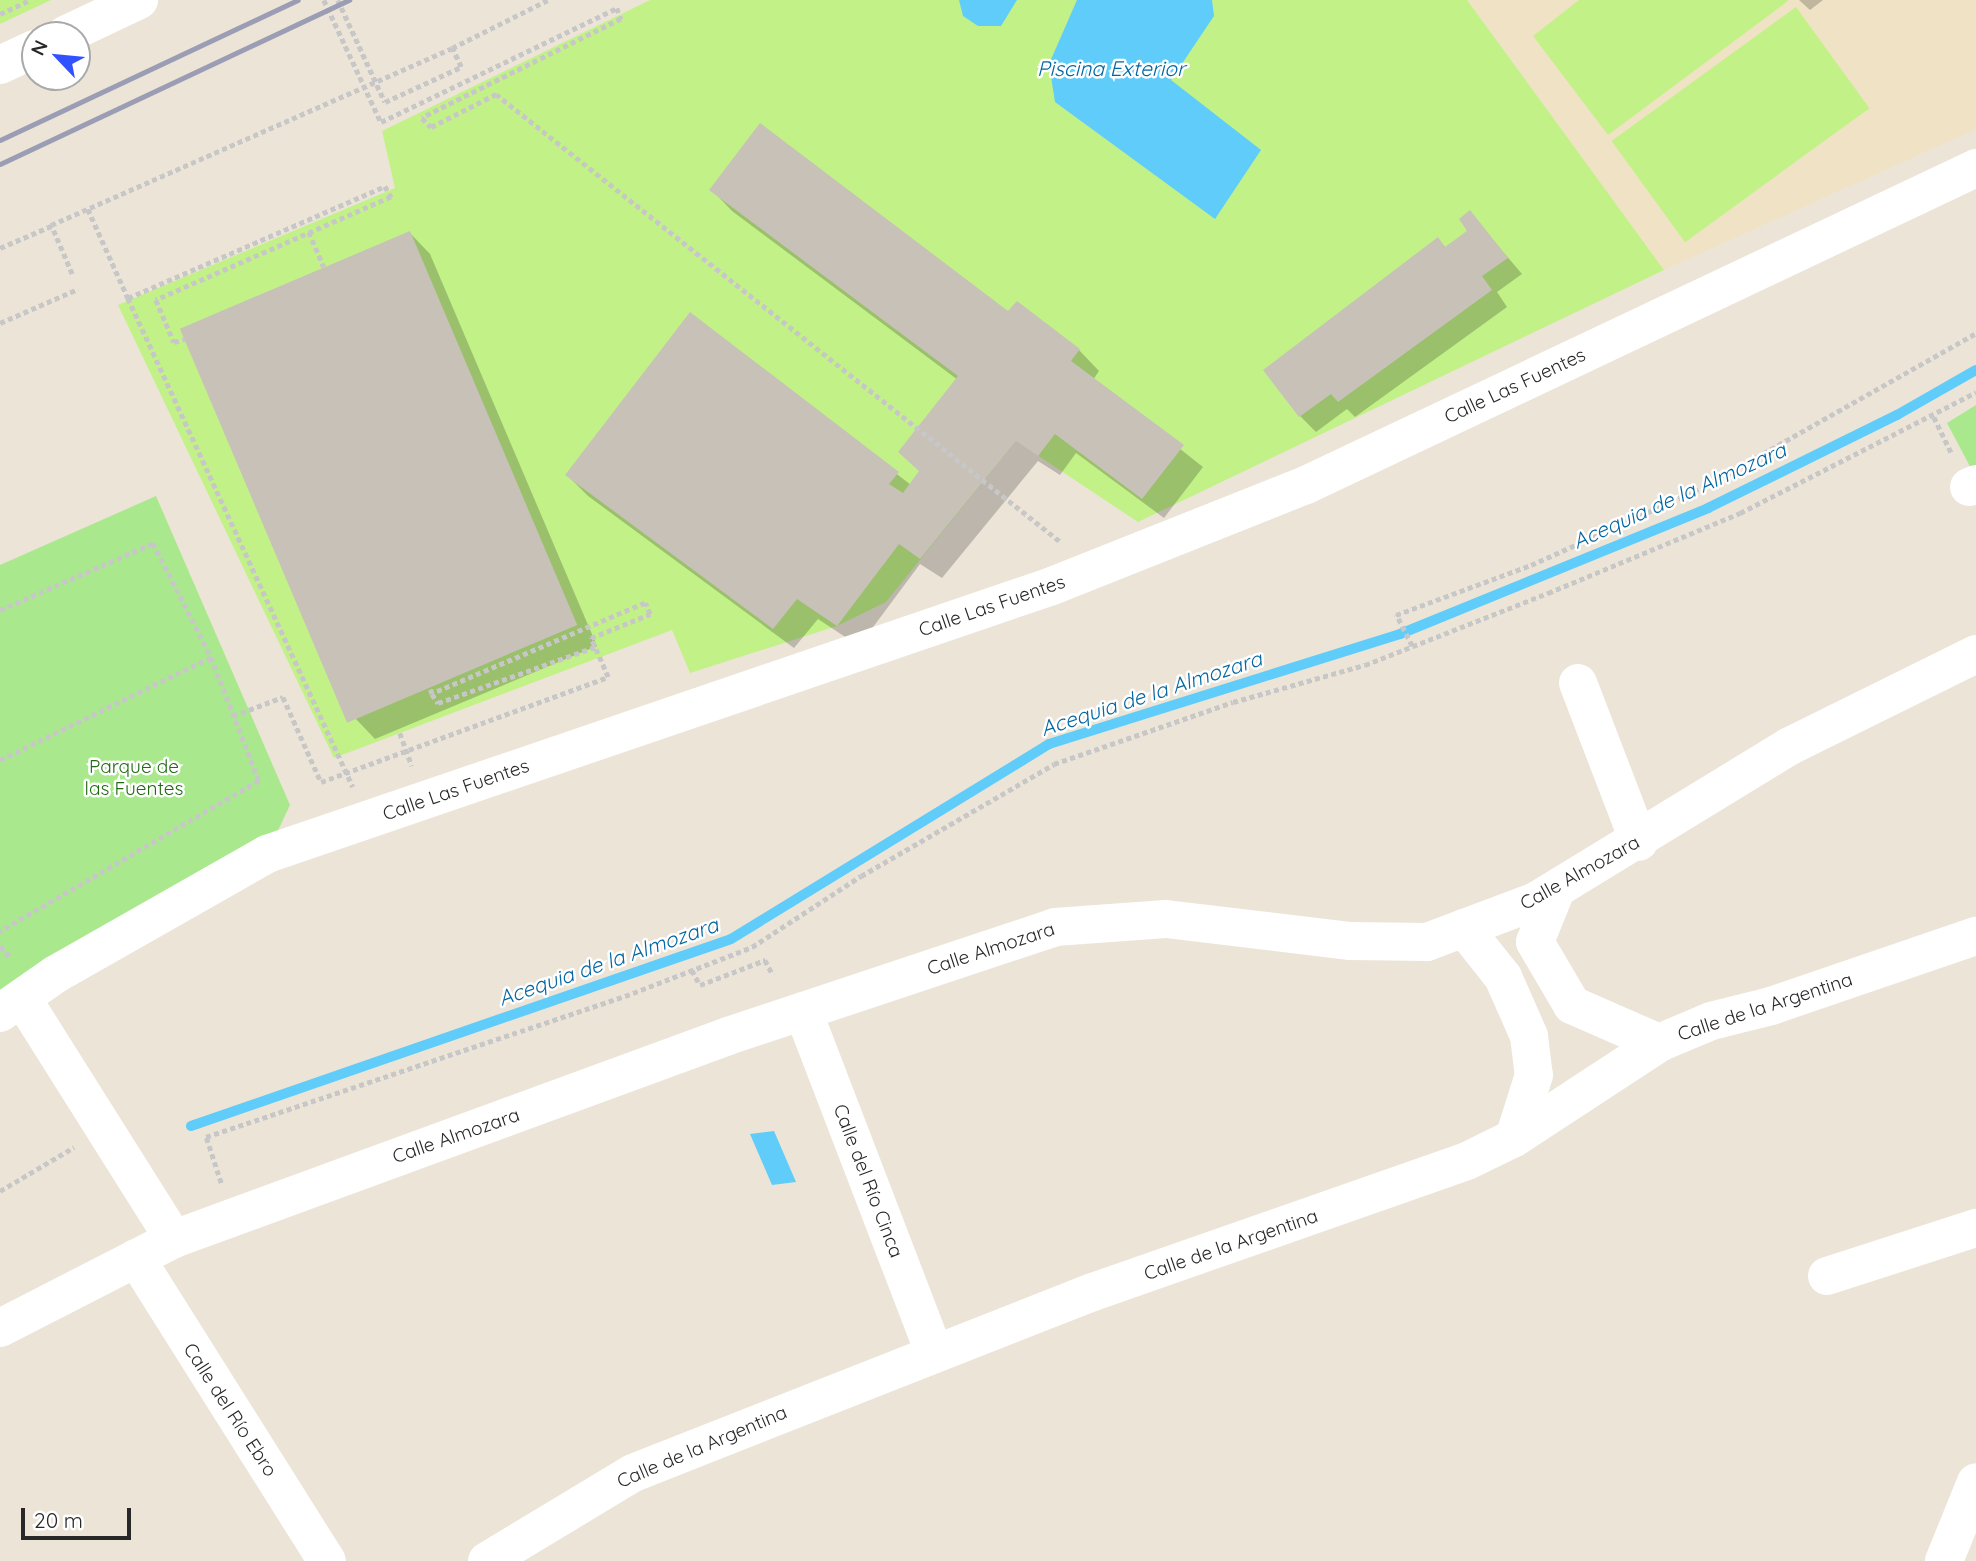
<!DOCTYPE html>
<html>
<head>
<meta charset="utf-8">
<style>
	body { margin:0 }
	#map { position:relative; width:1976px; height:1561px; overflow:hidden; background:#ece4d7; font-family:Quicksand,sans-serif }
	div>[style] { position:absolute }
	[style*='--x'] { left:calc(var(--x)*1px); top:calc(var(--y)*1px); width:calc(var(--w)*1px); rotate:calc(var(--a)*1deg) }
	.education>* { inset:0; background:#f0e3c5 }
	.green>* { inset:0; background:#aae88e }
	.pitch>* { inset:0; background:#c2f188; transform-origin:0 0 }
	.water>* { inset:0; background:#5fccf9 }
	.shadow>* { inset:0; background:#0003 }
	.stream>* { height:10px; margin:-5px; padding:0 5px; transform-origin:5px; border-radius:5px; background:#5fccf9 }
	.building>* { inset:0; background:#c7c1b7; transform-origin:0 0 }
	.path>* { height:4.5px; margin-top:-2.25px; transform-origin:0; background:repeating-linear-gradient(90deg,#c7c7c7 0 5px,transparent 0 8.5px) }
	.minor>* { height:38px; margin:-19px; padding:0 19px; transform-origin:19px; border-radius:19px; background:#fff }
	.rail>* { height:5px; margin:-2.5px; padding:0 2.5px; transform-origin:2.5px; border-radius:2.5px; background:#9a9db4 }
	span { translate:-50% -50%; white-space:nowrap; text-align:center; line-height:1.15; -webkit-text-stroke:5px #fff; paint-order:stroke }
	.street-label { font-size:19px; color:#282828 }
	.park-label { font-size:19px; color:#226913 }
	.water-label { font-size:21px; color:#0266a2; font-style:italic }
	.north { position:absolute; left:21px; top:21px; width:70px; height:70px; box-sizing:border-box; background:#fff; border:2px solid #a9a9a9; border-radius:50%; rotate:296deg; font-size:19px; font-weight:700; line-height:28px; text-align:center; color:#282828 }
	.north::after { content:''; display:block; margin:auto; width:24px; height:32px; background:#3152ff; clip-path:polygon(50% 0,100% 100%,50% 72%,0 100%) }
	.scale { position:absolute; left:21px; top:1508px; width:110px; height:32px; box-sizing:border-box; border:4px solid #282828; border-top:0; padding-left:9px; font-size:21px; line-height:24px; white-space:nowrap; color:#282828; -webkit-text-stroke:5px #fff; paint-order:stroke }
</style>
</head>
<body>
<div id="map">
	<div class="education">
		<div style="clip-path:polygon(1467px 0,1976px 0,1976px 129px,1664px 270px)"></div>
	</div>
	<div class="green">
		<div style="clip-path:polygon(1976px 405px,1976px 473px,1974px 474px,1947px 423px)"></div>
		<div style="clip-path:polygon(156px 496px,290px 805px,267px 854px,0 1013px,0 565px)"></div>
	</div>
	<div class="pitch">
		<div style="clip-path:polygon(0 0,51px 0,0 24px)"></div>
		<div style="clip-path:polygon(650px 0,1467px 0,1664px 270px,1138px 522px,1016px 441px,886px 602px,837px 626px,690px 673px,672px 630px,334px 758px,118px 305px,395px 188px,382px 131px)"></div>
		<div style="clip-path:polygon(1579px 0,1787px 0,1788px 1px,1608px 135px,1533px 36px)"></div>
		<div style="left:1796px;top:7px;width:125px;height:228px;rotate:54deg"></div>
	</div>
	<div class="water">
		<div style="clip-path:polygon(959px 0,1017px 0,1001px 26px,978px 26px,963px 16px)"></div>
		<div style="clip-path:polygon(1077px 0,1212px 0,1214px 16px,1171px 80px,1261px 150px,1215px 219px,1055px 102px,1049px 64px)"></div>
		<div style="clip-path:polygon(774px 1131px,796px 1182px,772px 1185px,750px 1134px)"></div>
	</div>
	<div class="shadow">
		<div style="clip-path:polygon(1799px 0,1823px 0,1810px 10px)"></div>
		<div style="clip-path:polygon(712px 190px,1008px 314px,1079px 350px,1099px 371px,1093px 380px,1203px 467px,1164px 518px,1076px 453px,1060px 475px,1038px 461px,942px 578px,920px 564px,859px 646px,818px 619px,794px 648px,588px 496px,567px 475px,690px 314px,911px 485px,921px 472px,958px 380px,732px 211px)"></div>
		<div style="clip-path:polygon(1470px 213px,1522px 274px,1497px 292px,1507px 307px,1355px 417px,1347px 409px,1316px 432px,1300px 416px,1438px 239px,1446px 248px,1470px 231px)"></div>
		<div style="clip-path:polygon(410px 233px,430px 254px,597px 646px,375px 739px,355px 718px)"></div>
	</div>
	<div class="stream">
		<div style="--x:191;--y:1126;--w:571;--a:-19.1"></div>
		<div style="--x:731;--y:939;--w:373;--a:-31.5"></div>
		<div style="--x:1049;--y:744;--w:368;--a:-17.4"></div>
		<div style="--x:1400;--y:634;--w:333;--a:-22.2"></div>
		<div style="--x:1708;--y:508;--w:211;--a:-26.2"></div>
		<div style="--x:1897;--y:415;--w:91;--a:-29.7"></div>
	</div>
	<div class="building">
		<div style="clip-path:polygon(760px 123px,1008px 311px,1017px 301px,1080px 349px,1071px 361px,1184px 445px,1142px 499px,1055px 434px,1038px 456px,1016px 441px,920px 559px,899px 544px,837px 626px,797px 599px,773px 629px,565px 475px,690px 312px,899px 472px,889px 484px,903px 493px,919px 471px,898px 452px,958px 376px,709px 190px)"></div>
		<div style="clip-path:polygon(1470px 210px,1508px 258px,1482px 276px,1492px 290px,1338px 402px,1331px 394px,1299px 417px,1263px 370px,1438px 237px,1445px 247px,1467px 231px,1459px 219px)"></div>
		<div style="left:410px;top:231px;width:428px;height:250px;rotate:67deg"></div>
	</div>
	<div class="path">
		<div style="--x:324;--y:0;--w:135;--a:65"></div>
		<div style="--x:381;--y:122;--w:262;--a:-25.8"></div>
		<div style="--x:617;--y:8;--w:12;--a:70"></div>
		<div style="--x:621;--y:19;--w:222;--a:153.6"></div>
		<div style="--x:422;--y:118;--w:13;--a:45"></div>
		<div style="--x:431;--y:127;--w:73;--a:-26.9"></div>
		<div style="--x:496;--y:94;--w:722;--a:38.42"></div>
		<div style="--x:338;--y:0;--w:112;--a:65.3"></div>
		<div style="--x:385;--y:102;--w:84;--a:-24.7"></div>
		<div style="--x:461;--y:67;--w:21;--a:-115"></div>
		<div style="--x:0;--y:14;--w:33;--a:-25"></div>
		<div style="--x:88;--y:209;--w:98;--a:65.8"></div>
		<div style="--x:128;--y:298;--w:280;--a:-23.5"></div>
		<div style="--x:385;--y:186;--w:13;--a:61"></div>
		<div style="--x:391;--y:197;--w:257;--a:156.3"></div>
		<div style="--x:156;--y:300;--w:46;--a:66.8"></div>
		<div style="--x:174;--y:342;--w:11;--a:-15"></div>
		<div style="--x:309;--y:232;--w:38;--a:67"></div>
		<div style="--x:0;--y:248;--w:56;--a:-23.3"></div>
		<div style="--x:72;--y:274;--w:53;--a:-113.2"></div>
		<div style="--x:51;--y:225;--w:438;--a:-23.8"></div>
		<div style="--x:452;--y:48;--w:107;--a:-26.6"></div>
		<div style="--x:128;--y:298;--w:538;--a:65.29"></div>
		<div style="--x:0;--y:323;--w:85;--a:-23.6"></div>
		<div style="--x:1934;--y:417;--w:41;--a:64.1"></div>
		<div style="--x:0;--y:610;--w:167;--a:-23.6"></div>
		<div style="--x:153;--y:543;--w:128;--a:63"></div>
		<div style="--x:211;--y:657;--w:133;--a:68.8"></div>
		<div style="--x:259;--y:781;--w:300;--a:149.8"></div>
		<div style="--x:1412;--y:646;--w:35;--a:-117"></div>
		<div style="--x:1396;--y:615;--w:144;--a:-20.3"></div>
		<div style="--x:1531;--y:565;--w:190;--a:-24.3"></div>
		<div style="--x:1704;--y:487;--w:313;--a:-29.5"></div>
		<div style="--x:432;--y:694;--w:11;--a:56"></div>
		<div style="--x:438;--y:703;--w:167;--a:-19.6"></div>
		<div style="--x:233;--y:716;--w:53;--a:-20.8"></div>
		<div style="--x:283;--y:697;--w:93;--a:65.9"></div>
		<div style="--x:321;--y:782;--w:306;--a:-20.1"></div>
		<div style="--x:608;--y:677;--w:43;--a:-113.6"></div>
		<div style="--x:591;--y:638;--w:64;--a:-22.1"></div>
		<div style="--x:650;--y:614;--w:12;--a:-114"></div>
		<div style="--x:645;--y:603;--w:232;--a:156.9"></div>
		<div style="--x:432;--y:694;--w:5;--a:-112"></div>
		<div style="--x:400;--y:733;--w:35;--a:70"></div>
		<div style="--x:0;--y:760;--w:235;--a:-26"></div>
		<div style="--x:0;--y:946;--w:16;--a:47"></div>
		<div style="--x:692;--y:970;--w:17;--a:62"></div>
		<div style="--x:700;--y:985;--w:70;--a:-21"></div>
		<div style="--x:765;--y:960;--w:17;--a:62"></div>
		<div style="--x:221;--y:1183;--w:48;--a:-108.1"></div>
		<div style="--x:206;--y:1137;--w:451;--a:-18.6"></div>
		<div style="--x:633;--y:993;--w:128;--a:-21.1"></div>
		<div style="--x:752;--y:947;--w:130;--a:-33.1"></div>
		<div style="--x:861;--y:876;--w:223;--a:-30.1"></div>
		<div style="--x:1054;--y:764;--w:189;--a:-19.1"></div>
		<div style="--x:1233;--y:702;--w:137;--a:-15.7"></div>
		<div style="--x:1365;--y:665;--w:197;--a:-21.5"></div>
		<div style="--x:1548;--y:593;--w:208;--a:-22.6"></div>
		<div style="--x:1740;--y:513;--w:265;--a:-27.1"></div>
		<div style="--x:0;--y:1191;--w:86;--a:-30.7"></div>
	</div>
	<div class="minor">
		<div style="--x:65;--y:35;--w:82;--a:-25.3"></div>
		<div style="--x:0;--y:65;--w:38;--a:-25"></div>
		<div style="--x:1969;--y:487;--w:8;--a:-23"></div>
		<div style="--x:1578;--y:683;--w:170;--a:69"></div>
		<div style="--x:1556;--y:890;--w:56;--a:112"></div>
		<div style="--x:1535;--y:942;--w:73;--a:59.6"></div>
		<div style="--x:1572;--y:1005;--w:95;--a:23.6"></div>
		<div style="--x:1464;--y:928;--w:63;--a:51.5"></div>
		<div style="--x:1503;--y:977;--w:64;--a:66.2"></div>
		<div style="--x:1529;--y:1036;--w:39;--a:83"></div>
		<div style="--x:1534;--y:1075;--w:66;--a:107.6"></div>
		<div style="--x:22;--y:998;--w:285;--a:57.8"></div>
		<div style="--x:803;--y:1011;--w:365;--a:69"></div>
		<div style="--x:0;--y:1013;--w:68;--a:-34.9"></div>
		<div style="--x:56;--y:974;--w:243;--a:-29.6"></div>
		<div style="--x:267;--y:854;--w:829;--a:-18.85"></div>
		<div style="--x:1052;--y:586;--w:273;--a:-21.7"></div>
		<div style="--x:1306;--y:485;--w:741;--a:-25.32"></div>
		<div style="--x:136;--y:1258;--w:358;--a:57.8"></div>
		<div style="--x:1827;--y:1276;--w:157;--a:-17.9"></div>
		<div style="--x:0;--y:1328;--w:195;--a:-27.1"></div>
		<div style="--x:174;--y:1239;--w:590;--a:-20.12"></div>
		<div style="--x:728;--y:1036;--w:345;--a:-18.4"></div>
		<div style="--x:1055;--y:927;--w:111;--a:-4.1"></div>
		<div style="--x:1166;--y:919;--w:186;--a:6.8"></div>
		<div style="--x:1351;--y:941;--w:76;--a:0.8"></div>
		<div style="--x:1427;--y:942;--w:116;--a:-20.6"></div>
		<div style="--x:1536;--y:901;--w:298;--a:-31.4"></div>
		<div style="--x:1790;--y:746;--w:208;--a:-26.3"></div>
		<div style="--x:487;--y:1561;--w:170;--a:-31.1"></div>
		<div style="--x:633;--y:1473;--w:494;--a:-21.5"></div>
		<div style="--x:1093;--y:1292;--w:396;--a:-19.3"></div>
		<div style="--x:1467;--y:1161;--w:52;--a:-26.1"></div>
		<div style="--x:1514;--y:1138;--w:173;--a:-33.2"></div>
		<div style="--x:1659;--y:1043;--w:56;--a:-22.9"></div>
		<div style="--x:1711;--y:1021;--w:62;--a:-14"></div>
		<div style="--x:1771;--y:1006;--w:217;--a:-18.9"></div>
		<div style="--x:1944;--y:1561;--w:85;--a:-67.9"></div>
	</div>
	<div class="rail">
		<div style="--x:0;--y:140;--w:329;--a:-25.2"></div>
		<div style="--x:0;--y:164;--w:386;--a:-25.2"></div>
	</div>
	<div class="street-label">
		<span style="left:1515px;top:386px;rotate:-25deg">Calle Las Fuentes</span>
		<span style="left:992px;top:606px;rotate:-19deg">Calle Las Fuentes</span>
		<span style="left:456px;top:790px;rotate:-19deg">Calle Las Fuentes</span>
		<span style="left:1580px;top:873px;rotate:-29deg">Calle Almozara</span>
		<span style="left:991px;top:949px;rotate:-18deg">Calle Almozara</span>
		<span style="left:1765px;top:1007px;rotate:-18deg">Calle de la Argentina</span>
		<span style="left:456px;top:1136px;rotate:-19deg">Calle Almozara</span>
		<span style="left:868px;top:1181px;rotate:69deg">Calle del Río Cinca</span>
		<span style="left:1231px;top:1245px;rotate:-19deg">Calle de la Argentina</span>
		<span style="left:230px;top:1410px;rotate:57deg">Calle del Río Ebro</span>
		<span style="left:702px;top:1447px;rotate:-23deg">Calle de la Argentina</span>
	</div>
	<div class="park-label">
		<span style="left:134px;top:778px">Parque de<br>las Fuentes</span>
	</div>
	<div class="water-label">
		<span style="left:1111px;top:68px">Piscina Exterior</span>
		<span style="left:1679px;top:495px;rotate:-24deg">Acequia de la Almozara</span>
		<span style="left:1151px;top:693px;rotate:-18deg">Acequia de la Almozara</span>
		<span style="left:608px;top:961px;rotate:-19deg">Acequia de la Almozara</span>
	</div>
	<div class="north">N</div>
	<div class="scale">20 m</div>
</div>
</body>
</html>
